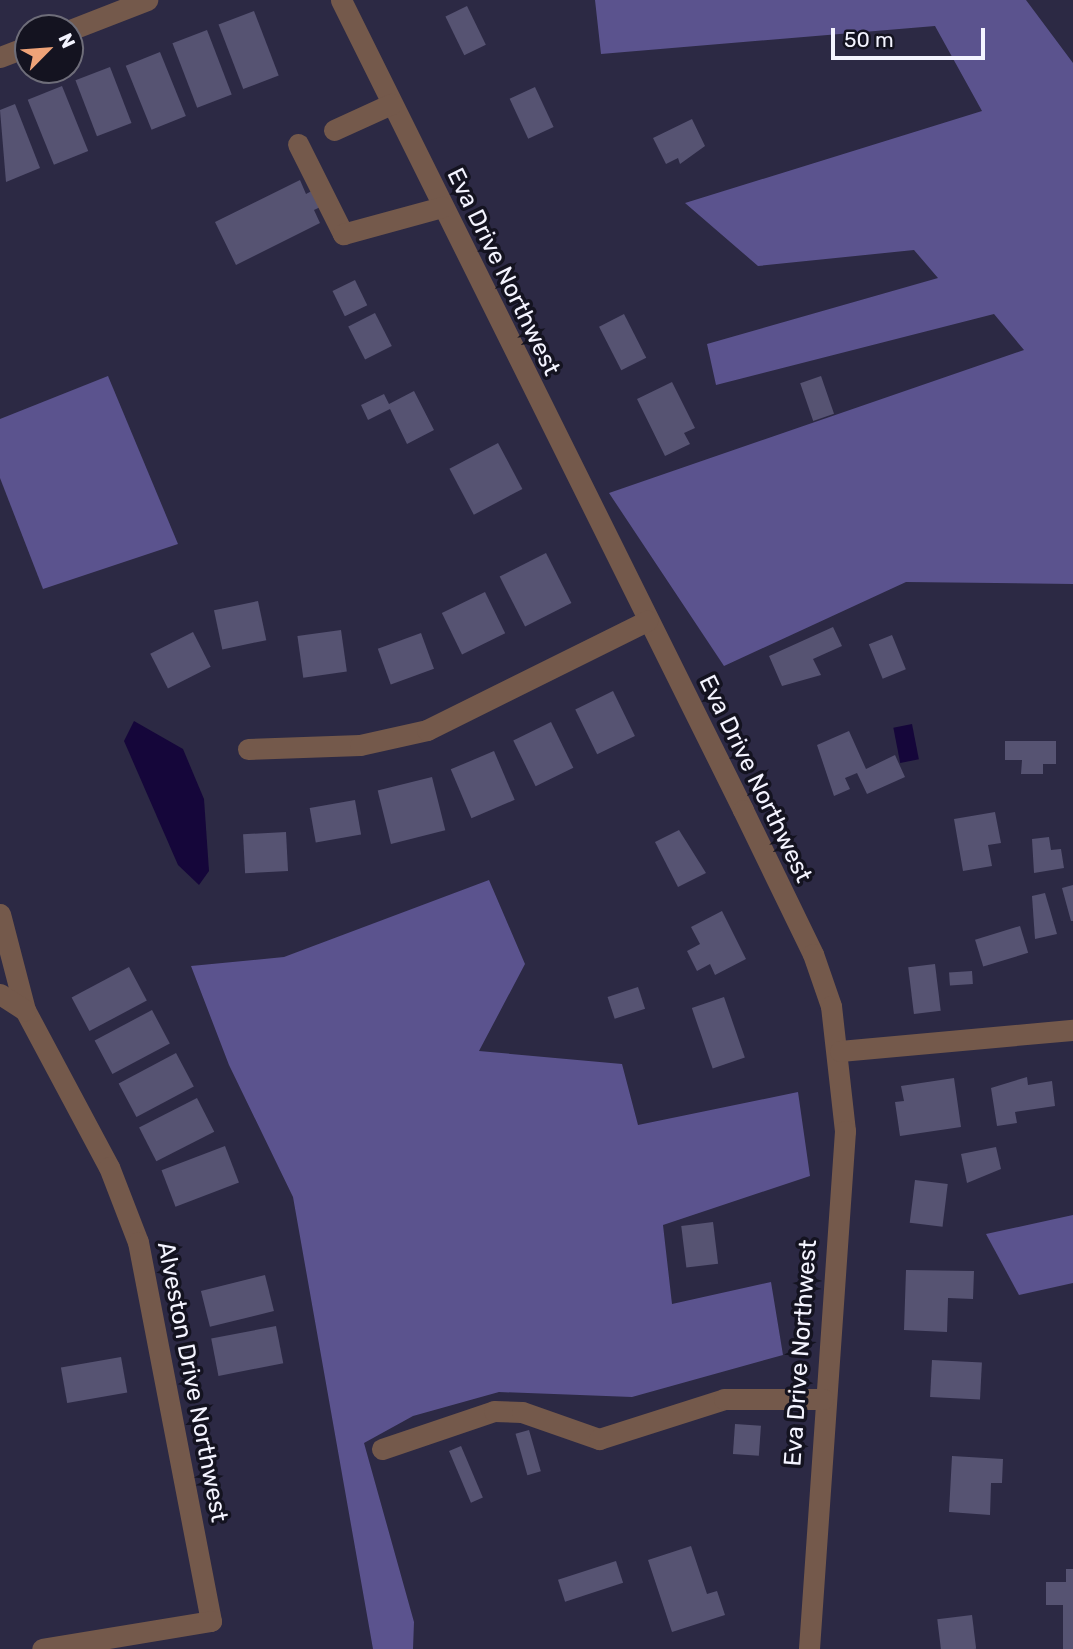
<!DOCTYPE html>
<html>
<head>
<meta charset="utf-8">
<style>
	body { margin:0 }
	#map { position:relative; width:1073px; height:1649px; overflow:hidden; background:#2c2944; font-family:Rubik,sans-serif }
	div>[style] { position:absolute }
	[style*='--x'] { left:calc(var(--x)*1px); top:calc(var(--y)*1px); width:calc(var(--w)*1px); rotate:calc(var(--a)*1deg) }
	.forest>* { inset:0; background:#5b538e }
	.water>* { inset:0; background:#15063a; transform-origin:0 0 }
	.building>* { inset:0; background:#565372; transform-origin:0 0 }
	.minor>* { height:21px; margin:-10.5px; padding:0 10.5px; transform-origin:10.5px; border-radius:10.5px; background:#74594b }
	span { translate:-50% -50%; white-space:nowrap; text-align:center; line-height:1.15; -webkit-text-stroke:7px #141320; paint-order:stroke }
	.street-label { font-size:24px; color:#f4f4ff }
	.north { position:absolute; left:14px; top:14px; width:70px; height:70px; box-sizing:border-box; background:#141320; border:2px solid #6e6d79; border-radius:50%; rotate:65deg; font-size:19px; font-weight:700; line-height:28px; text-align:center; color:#f4f4ff }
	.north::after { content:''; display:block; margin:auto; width:24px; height:32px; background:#efa378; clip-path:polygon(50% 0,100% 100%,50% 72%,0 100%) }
	.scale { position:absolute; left:831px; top:28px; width:154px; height:32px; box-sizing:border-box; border:4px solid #f4f4ff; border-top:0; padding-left:9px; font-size:21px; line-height:24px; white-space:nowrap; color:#f4f4ff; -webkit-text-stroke:5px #141320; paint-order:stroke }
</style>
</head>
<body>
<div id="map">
	<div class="forest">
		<div style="clip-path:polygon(595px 0,1026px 0,1073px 63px,1073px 584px,906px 582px,724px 666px,609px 493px,1024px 350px,994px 314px,716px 385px,707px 344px,938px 278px,914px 250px,758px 266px,685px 203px,982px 111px,935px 26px,601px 54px)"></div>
		<div style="clip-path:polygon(108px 376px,178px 544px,43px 589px,0 478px,0 419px)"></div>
		<div style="clip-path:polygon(489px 880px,525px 964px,479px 1051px,622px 1064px,638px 1125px,798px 1092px,810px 1176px,663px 1225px,672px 1304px,771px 1282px,783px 1355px,632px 1397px,499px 1392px,413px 1416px,364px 1443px,414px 1622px,413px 1649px,373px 1649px,293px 1197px,229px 1065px,191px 966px,284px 957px)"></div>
		<div style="clip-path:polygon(1073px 1215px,1073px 1283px,1019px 1295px,986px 1234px)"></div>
	</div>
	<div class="water">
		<div style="clip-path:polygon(134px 721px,183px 749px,204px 799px,209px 871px,199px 885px,178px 865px,124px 741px)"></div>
		<div style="left:912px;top:724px;width:36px;height:19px;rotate:79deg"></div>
	</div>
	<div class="building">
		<div style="left:467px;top:6px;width:43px;height:24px;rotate:64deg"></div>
		<div style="left:254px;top:11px;width:69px;height:38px;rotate:69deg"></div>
		<div style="left:207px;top:30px;width:69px;height:37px;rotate:69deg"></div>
		<div style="left:160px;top:52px;width:69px;height:37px;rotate:68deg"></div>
		<div style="left:110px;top:67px;width:60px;height:37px;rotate:69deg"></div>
		<div style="left:62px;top:86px;width:70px;height:37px;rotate:68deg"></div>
		<div style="left:535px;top:87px;width:44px;height:28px;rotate:65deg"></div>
		<div style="clip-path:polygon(15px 104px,40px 168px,6px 182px,0 110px)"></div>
		<div style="clip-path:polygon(692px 119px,705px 146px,680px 164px,678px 158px,666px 164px,653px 138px)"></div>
		<div style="clip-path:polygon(300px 180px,306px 194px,323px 185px,331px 202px,314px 210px,320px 223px,236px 265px,215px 222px)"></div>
		<div style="left:355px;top:280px;width:28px;height:25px;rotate:64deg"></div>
		<div style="left:375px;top:313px;width:37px;height:30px;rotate:63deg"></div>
		<div style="left:624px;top:314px;width:49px;height:28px;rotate:63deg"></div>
		<div style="left:821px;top:376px;width:40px;height:22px;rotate:71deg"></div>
		<div style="clip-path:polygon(672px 382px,695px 428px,684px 433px,690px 444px,665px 456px,637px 399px)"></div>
		<div style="clip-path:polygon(414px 391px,434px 430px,407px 444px,390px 409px,368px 420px,361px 405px,384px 394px,389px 404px)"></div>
		<div style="left:498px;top:443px;width:52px;height:55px;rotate:62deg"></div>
		<div style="left:546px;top:553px;width:56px;height:52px;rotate:63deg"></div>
		<div style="left:485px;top:592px;width:46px;height:48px;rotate:64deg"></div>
		<div style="left:258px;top:601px;width:40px;height:45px;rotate:78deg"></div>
		<div style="clip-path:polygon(833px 627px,842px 646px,813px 659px,821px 675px,782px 686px,769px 656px)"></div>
		<div style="left:341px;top:630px;width:42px;height:44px;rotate:82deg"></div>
		<div style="left:193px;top:632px;width:39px;height:48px;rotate:63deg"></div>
		<div style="left:421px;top:633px;width:38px;height:46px;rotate:70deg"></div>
		<div style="left:892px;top:635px;width:37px;height:25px;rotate:68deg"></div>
		<div style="left:613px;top:691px;width:50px;height:42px;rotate:64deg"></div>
		<div style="left:551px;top:722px;width:51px;height:42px;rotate:64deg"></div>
		<div style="clip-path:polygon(849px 731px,866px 769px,895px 755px,905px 777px,867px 794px,857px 773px,845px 778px,850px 789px,834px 796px,817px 745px)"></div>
		<div style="clip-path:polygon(1005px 741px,1056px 741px,1056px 764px,1043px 764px,1043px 774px,1021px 774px,1022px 760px,1005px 760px)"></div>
		<div style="left:494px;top:751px;width:53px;height:47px;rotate:67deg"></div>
		<div style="left:432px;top:777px;width:55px;height:56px;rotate:76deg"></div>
		<div style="left:355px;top:800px;width:35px;height:46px;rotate:80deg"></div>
		<div style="clip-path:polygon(995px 812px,1001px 843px,988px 845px,992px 866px,963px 871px,954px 819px)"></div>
		<div style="clip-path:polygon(679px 830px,706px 873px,678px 887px,655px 842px)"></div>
		<div style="left:286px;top:832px;width:39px;height:43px;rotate:87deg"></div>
		<div style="clip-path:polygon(1049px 837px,1051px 850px,1061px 849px,1064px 868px,1034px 873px,1032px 839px)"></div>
		<div style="clip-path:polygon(1073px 885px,1073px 921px,1071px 921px,1062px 888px)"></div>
		<div style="clip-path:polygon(1045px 893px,1057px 934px,1035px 939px,1032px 896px)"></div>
		<div style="clip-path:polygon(722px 911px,746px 959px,715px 975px,710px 964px,697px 971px,687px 951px,700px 944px,691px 927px)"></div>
		<div style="left:1020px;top:926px;width:28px;height:47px;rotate:73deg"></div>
		<div style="left:935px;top:964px;width:47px;height:27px;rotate:83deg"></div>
		<div style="left:129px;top:967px;width:38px;height:65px;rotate:62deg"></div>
		<div style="left:972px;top:971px;width:13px;height:23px;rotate:86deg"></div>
		<div style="left:638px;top:987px;width:23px;height:32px;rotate:72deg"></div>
		<div style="left:724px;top:997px;width:64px;height:34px;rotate:71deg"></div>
		<div style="left:152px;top:1010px;width:38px;height:65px;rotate:62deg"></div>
		<div style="left:176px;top:1053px;width:38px;height:65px;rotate:62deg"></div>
		<div style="clip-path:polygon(1027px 1077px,1028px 1085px,1052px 1081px,1055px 1106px,1015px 1112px,1017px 1123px,997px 1126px,991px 1088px)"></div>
		<div style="clip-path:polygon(954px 1078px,961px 1127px,900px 1136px,895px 1102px,904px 1101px,901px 1086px)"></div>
		<div style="left:197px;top:1098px;width:38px;height:65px;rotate:63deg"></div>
		<div style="left:225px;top:1146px;width:39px;height:68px;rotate:69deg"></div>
		<div style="clip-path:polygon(996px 1147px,1001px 1169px,967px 1183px,961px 1154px)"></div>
		<div style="left:915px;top:1180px;width:33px;height:43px;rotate:7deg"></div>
		<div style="left:713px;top:1222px;width:42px;height:32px;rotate:83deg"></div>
		<div style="clip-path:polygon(906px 1270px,974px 1271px,973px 1299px,948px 1298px,947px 1332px,904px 1330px)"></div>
		<div style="left:265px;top:1275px;width:37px;height:66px;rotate:76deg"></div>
		<div style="left:276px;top:1326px;width:38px;height:66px;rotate:79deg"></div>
		<div style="left:121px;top:1357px;width:36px;height:61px;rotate:80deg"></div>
		<div style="left:932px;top:1360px;width:50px;height:37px;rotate:3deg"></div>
		<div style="left:735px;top:1424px;width:26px;height:30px;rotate:4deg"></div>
		<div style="left:529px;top:1430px;width:43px;height:14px;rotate:74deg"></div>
		<div style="left:461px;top:1446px;width:56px;height:13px;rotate:67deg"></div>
		<div style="clip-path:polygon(952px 1456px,1003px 1459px,1002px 1483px,991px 1483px,990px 1515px,949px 1512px)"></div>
		<div style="clip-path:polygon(691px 1546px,707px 1594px,717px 1591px,725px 1615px,672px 1632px,648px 1560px)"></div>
		<div style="left:616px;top:1561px;width:23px;height:61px;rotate:72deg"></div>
		<div style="clip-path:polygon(1066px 1569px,1073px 1569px,1073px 1649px,1063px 1649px,1063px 1605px,1046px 1605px,1046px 1582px,1066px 1582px)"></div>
		<div style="left:972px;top:1615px;width:34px;height:35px;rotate:83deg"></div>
	</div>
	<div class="minor">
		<div style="--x:341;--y:0;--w:904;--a:63.6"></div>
		<div style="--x:743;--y:810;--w:160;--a:64.1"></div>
		<div style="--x:813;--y:954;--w:55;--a:70.9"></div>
		<div style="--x:831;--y:1006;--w:126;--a:83.6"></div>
		<div style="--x:845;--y:1131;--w:519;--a:93.98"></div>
		<div style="--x:70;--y:30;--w:83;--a:-21.3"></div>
		<div style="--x:0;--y:57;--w:30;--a:-21"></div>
		<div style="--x:334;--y:130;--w:63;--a:-24.5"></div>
		<div style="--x:298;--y:144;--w:101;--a:63.4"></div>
		<div style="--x:343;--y:234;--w:103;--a:-15.3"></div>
		<div style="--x:248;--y:749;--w:112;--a:-2"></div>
		<div style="--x:360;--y:745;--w:69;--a:-12.6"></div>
		<div style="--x:427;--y:730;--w:246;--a:-26.4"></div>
		<div style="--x:0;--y:914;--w:99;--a:75.4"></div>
		<div style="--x:25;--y:1010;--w:178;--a:61.9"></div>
		<div style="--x:109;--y:1167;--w:80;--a:68.9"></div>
		<div style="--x:138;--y:1242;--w:386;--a:79.1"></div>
		<div style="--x:211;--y:1621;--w:171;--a:170.6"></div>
		<div style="--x:0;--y:994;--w:30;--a:33"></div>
		<div style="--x:840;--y:1051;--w:234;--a:-5.2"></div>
		<div style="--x:382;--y:1449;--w:118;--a:-18.7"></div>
		<div style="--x:494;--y:1411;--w:28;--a:2"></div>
		<div style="--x:522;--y:1412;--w:82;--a:19.3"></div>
		<div style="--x:599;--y:1439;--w:131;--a:-17.7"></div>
		<div style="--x:724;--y:1399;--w:99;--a:0"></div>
	</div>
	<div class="street-label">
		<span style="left:503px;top:272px;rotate:64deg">Eva Drive Northwest</span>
		<span style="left:755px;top:779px;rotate:64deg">Eva Drive Northwest</span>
		<span style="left:801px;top:1353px;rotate:-86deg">Eva Drive Northwest</span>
		<span style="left:192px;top:1382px;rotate:79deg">Alveston Drive Northwest</span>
	</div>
	<div class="north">N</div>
	<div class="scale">50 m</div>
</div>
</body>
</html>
